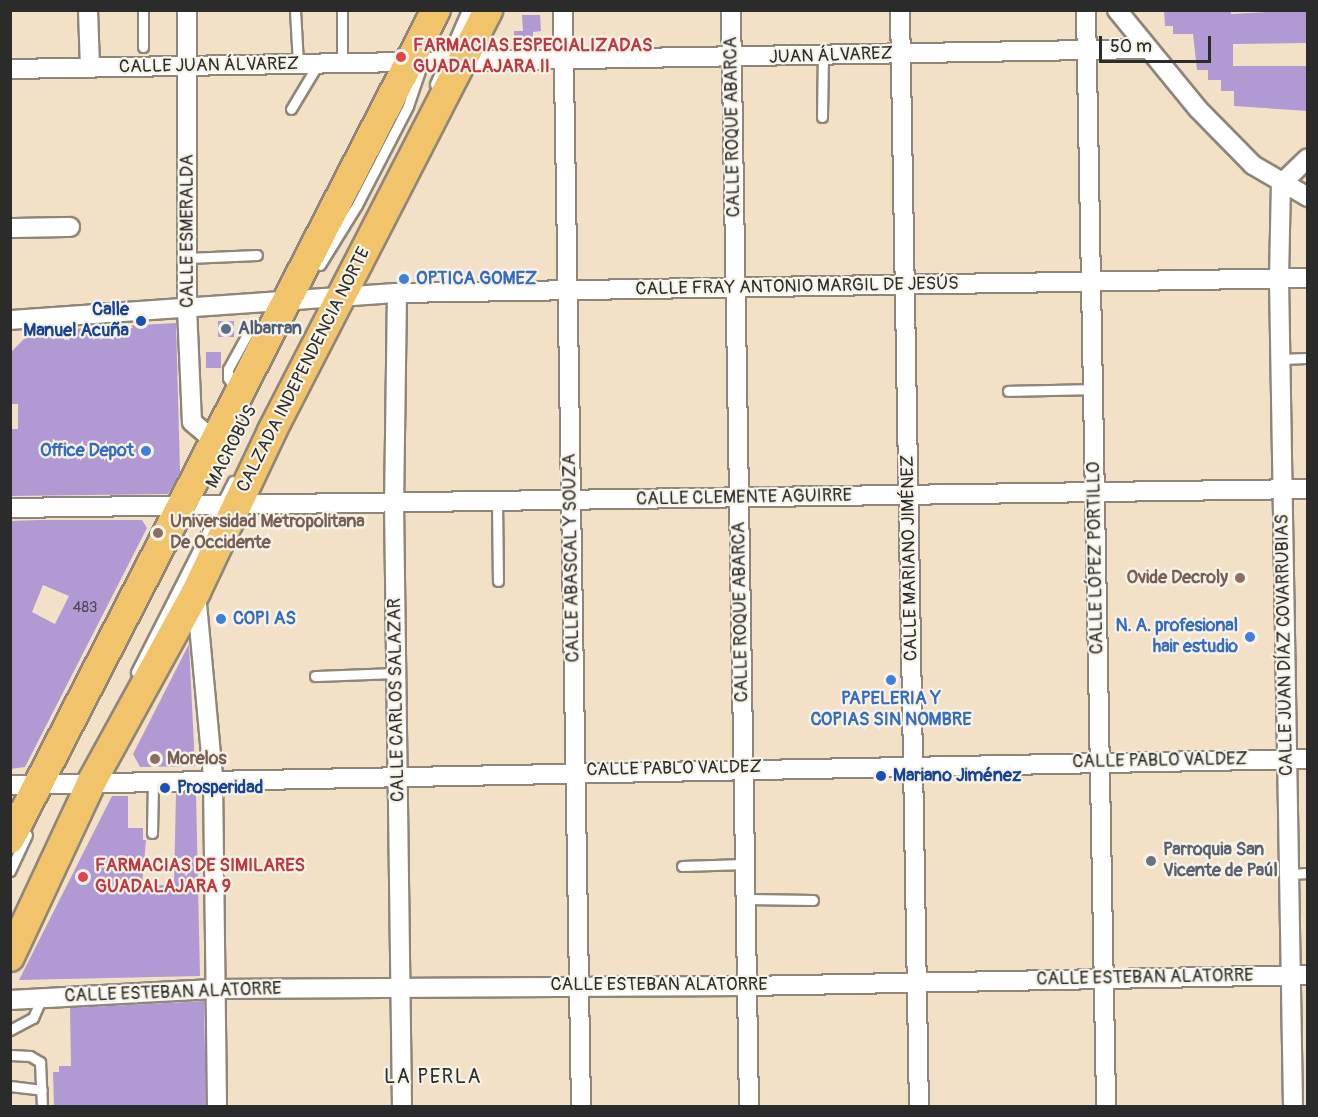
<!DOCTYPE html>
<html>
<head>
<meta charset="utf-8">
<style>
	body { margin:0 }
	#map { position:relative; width:1318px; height:1117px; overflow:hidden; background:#f3e1c7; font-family:Pangolin,sans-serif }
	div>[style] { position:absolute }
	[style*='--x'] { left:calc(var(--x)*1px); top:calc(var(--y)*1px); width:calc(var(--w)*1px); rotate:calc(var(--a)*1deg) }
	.building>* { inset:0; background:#b199d3; transform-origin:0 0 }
	.roads { filter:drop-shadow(2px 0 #8f8679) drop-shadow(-2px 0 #8f8679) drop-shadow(0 2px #8f8679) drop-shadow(0 -2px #8f8679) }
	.lane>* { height:9px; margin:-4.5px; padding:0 4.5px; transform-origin:4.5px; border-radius:4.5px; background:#fff }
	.street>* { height:18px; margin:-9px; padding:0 9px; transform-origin:9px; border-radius:9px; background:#fff }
	.primary>* { height:28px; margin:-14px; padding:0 14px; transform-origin:14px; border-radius:14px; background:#f1c36a }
	.dots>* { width:16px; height:16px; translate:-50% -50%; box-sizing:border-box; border:3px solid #f7f3e8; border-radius:50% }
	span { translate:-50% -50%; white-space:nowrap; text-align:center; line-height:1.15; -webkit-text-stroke:4.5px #f7f3e8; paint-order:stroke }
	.number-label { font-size:15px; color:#4c4655 }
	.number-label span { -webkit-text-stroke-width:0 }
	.health-label { font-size:18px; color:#be3a42; font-weight:700 }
	.left { translate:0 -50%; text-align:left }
	.street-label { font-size:18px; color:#2b2b2b }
	.shop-label { font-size:18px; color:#366cbe; font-weight:700 }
	.right { translate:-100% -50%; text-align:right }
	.transit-label { font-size:18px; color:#164399; font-weight:700 }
	.service-label { font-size:18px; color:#4e5e75; font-weight:700 }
	.education-label { font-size:18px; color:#785e54; font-weight:700 }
	.worship-label { font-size:18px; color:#5b616d; font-weight:700 }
	.neighbourhood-label { font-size:20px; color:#2b2b2b; letter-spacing:1.5px }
	.frame { position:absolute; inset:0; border:12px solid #2b2b2b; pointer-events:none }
	.scale { position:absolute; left:1099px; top:36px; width:112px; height:27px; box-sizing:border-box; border:3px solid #2b2b2b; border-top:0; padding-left:8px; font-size:18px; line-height:21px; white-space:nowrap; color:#2b2b2b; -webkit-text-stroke:4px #f7f3e8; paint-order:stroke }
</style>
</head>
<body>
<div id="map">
	<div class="building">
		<div style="clip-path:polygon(1164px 10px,1231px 11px,1231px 14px,1308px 10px,1308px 43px,1233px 44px,1233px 66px,1308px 66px,1308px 111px,1234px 106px,1234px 91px,1221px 91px,1221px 80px,1208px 80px,1208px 70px,1197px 70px,1193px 34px,1173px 34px,1173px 26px,1165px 26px)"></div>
		<div style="clip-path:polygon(522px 15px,540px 15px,541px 31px,533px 32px,533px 47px,514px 48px,514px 31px,523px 31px)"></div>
		<div style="left:218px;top:321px;width:16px;height:16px"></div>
		<div style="clip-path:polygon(176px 323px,180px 472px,168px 494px,10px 496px,10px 429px,18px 429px,18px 404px,10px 404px,10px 353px,32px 331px)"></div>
		<div style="left:221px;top:352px;width:16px;height:15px;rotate:90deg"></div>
		<div style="clip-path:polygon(evenodd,40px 520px,142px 520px,147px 528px,25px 767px,10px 769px,10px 521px,40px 520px,43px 585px,69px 596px,55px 624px,32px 612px,43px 585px)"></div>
		<div style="clip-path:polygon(189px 644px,195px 766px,140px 767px,133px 754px)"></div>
		<div style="clip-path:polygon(176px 793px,196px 793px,200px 976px,19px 980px,112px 796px,128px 796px,128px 828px,143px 828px,143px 840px,146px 840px,142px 885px,174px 885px)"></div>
		<div style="clip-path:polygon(204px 1001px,206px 1107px,54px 1107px,53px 1072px,59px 1072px,59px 1066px,71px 1066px,70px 1008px)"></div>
	</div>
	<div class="roads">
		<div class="lane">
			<div style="--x:143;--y:10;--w:37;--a:90"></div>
			<div style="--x:295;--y:10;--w:54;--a:86.8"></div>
			<div style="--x:342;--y:63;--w:53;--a:-90"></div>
			<div style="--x:435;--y:84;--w:81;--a:-66.6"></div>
			<div style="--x:291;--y:109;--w:52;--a:-59"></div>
			<div style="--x:822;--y:117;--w:61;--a:-89.1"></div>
			<div style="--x:188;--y:258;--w:69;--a:-2.5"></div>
			<div style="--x:320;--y:265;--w:70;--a:-58.3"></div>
			<div style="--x:357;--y:205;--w:111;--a:-62.7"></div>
			<div style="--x:408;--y:106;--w:46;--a:-71.2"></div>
			<div style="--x:1280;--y:359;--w:28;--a:-2"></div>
			<div style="--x:237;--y:390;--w:15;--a:-127"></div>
			<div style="--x:228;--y:378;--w:9;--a:-90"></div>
			<div style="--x:228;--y:369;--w:43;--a:-61.1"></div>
			<div style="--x:249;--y:331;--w:20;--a:-15"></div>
			<div style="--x:1008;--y:391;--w:85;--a:-1.3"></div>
			<div style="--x:497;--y:501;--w:80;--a:89.3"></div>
			<div style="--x:136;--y:672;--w:214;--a:-63.1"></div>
			<div style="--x:315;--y:676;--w:82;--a:-2.1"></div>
			<div style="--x:152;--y:833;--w:50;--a:-88.9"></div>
			<div style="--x:682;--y:866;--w:63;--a:-1.8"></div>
			<div style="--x:10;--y:871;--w:40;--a:-65"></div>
			<div style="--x:1289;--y:874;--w:19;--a:-3"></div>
			<div style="--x:746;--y:899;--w:67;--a:0.9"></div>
			<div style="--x:10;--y:1030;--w:26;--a:-28"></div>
			<div style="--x:33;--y:1018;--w:21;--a:-67"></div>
			<div style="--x:10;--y:1055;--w:20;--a:3"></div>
			<div style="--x:30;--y:1056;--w:12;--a:31"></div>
			<div style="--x:40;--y:1062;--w:44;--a:87.4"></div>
			<div style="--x:10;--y:1086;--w:32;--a:7"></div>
		</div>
		<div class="street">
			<div style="--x:88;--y:10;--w:58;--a:88"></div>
			<div style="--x:187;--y:10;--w:298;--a:90"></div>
			<div style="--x:187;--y:308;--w:114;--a:87.5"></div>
			<div style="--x:192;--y:422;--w:30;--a:40"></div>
			<div style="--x:563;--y:10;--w:1096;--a:89.06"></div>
			<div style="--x:731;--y:10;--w:1096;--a:89.06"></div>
			<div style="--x:900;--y:10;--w:1096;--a:89.01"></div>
			<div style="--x:1086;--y:10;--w:1096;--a:88.95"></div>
			<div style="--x:1117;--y:10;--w:128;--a:50.7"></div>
			<div style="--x:1198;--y:109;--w:78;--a:45.5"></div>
			<div style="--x:1253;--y:165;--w:64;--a:30.2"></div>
			<div style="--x:10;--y:69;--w:1137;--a:-1.01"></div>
			<div style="--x:10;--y:228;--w:60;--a:-1"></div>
			<div style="--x:397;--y:293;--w:210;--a:90.8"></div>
			<div style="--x:394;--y:503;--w:603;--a:89.24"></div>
			<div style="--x:10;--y:320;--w:388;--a:-4"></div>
			<div style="--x:397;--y:293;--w:911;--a:-0.94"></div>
			<div style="--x:10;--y:508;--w:1298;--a:-0.84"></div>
			<div style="--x:196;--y:593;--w:186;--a:84.7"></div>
			<div style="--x:213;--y:778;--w:328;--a:89.3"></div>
			<div style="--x:10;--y:785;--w:1298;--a:-1.15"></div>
			<div style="--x:10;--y:1000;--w:203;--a:-3.1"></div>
			<div style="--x:213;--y:989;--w:534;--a:-0.32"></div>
			<div style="--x:747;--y:986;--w:561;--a:-1.12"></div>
			<div style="--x:1293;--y:1106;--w:828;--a:-90.97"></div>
			<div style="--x:1279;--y:278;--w:94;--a:-88.8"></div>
			<div style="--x:1281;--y:184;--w:37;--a:-44"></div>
		</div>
		<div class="primary">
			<div style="--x:10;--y:839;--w:932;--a:-62.8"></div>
			<div style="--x:10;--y:957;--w:192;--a:-65"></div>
			<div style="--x:91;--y:783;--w:218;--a:-61.2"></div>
			<div style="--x:196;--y:592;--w:178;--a:-64.7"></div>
			<div style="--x:272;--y:431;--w:473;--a:-62.8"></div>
		</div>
	</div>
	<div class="dots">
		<div style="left:401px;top:57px;background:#e0444e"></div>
		<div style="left:404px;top:279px;background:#3f7fe0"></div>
		<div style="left:141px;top:321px;background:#1a4fb4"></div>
		<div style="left:226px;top:329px;background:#5c6f8a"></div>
		<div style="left:146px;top:451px;background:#3f7fe0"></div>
		<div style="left:158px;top:533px;background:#8d6e63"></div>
		<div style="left:1240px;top:578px;background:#8d6e63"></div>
		<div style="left:221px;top:619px;background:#3f7fe0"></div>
		<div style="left:1250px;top:637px;background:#3f7fe0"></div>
		<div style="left:891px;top:680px;background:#3f7fe0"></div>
		<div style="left:155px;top:759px;background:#8d6e63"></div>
		<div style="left:881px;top:776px;background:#1a4fb4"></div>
		<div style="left:165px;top:788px;background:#1a4fb4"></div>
		<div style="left:1151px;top:861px;background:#6b7280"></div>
		<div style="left:83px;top:877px;background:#e0444e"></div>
	</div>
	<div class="number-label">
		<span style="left:85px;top:608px">483</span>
	</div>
	<div class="health-label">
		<span class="left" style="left:413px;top:57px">FARMACIAS ESPECIALIZADAS<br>GUADALAJARA II</span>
		<span class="left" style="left:95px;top:877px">FARMACIAS DE SIMILARES<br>GUADALAJARA 9</span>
	</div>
	<div class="street-label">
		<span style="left:831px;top:56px;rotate:-2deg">JUAN ÁLVAREZ</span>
		<span style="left:209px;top:66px;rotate:-1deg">CALLE JUAN ÁLVAREZ</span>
		<span style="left:733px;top:127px;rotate:-91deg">CALLE ROQUE ABARCA</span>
		<span style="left:188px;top:231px;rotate:-90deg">CALLE ESMERALDA</span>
		<span style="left:797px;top:287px;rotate:-1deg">CALLE FRAY ANTONIO MARGIL DE JESÚS</span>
		<span style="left:304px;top:370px;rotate:-63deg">CALZADA INDEPENDENCIA NORTE</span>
		<span style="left:232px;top:447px;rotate:-63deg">MACROBÚS</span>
		<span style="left:744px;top:498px;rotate:-1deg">CALLE CLEMENTE AGUIRRE</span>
		<span style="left:572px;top:558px;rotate:-91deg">CALLE ABASCAL Y SOUZA</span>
		<span style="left:910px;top:558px;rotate:-91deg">CALLE MARIANO JIMÉNEZ</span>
		<span style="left:1096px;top:558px;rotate:-91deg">CALLE LÓPEZ PORTILLO</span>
		<span style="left:741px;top:612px;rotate:-91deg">CALLE ROQUE ABARCA</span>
		<span style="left:1285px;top:645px;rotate:-91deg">CALLE JUAN DÍAZ COVARRUBIAS</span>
		<span style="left:397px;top:700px;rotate:-91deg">CALLE CARLOS SALAZAR</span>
		<span style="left:1160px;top:761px;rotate:-1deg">CALLE PABLO VALDEZ</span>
		<span style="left:674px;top:769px;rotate:-1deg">CALLE PABLO VALDEZ</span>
		<span style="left:1145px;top:978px;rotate:-1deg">CALLE ESTEBAN ALATORRE</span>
		<span style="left:659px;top:985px">CALLE ESTEBAN ALATORRE</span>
		<span style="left:173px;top:993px;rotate:-2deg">CALLE ESTEBAN ALATORRE</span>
	</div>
	<div class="shop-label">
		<span class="left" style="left:416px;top:279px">OPTICA GOMEZ</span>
		<span class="right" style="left:134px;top:451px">Office Depot</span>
		<span class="left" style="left:233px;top:619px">COPI AS</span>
		<span class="right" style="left:1238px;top:637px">N. A. profesional<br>hair estudio</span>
		<span style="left:891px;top:710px">PAPELERIA Y<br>COPIAS SIN NOMBRE</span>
	</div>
	<div class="transit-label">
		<span class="right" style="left:129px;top:321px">Calle<br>Manuel Acuña</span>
		<span class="left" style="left:893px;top:776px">Mariano Jiménez</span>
		<span class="left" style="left:177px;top:788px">Prosperidad</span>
	</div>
	<div class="service-label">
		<span class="left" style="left:238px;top:329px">Albarran</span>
	</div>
	<div class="education-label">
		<span class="left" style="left:170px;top:533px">Universidad Metropolitana<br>De Occidente</span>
		<span class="right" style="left:1228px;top:578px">Ovide Decroly</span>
		<span class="left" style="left:167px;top:759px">Morelos</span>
	</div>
	<div class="worship-label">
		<span class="left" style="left:1163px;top:861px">Parroquia San<br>Vicente de Paúl</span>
	</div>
	<div class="neighbourhood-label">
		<span style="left:433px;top:1076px">LA PERLA</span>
	</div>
	<div class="frame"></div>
	<div class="scale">50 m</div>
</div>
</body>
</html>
